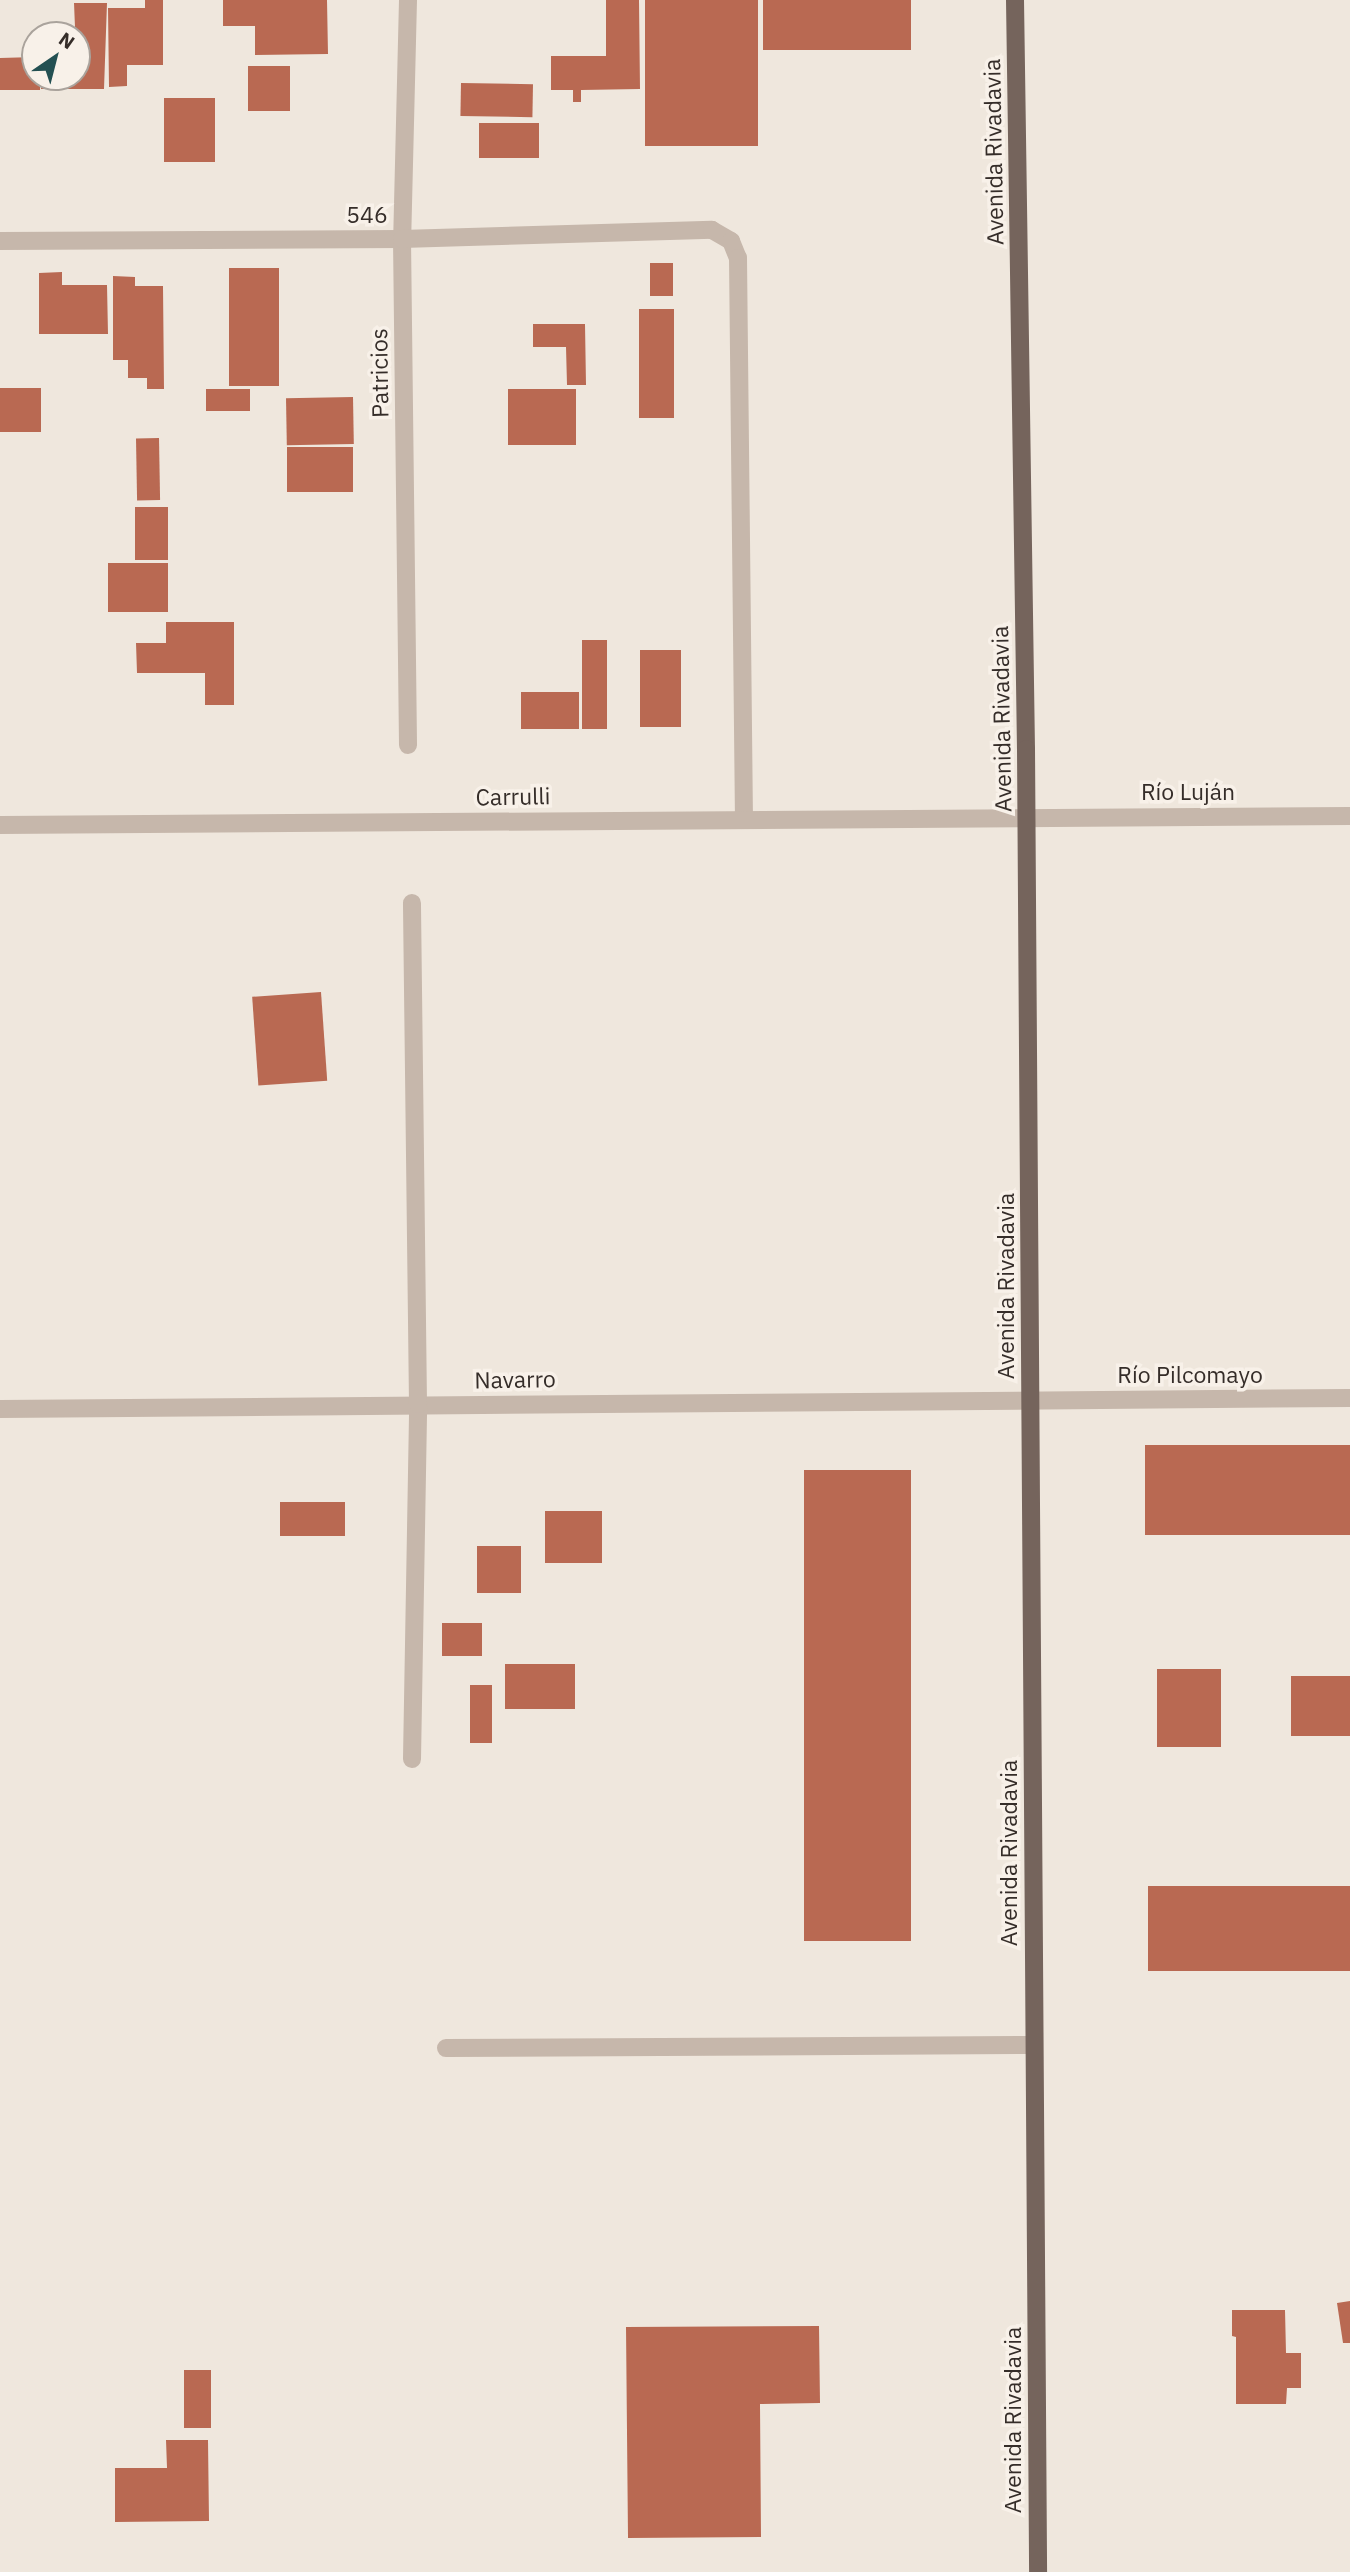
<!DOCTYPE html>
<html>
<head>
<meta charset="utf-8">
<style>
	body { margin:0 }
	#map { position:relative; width:1350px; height:2572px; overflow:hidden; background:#efe7dd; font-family:"IBM Plex Sans",sans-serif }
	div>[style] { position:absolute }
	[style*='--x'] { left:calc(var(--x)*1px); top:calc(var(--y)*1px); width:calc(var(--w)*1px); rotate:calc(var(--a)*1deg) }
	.building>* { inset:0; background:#b96952; transform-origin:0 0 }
	.minor>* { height:18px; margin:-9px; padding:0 9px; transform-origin:9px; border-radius:9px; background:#c6b7ab }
	.major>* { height:18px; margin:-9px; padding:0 9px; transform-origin:9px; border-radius:9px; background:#75645c }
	span { translate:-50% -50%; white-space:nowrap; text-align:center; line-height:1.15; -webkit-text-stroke:7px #f8f1e9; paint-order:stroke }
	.street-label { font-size:23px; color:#352d29 }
	.north { position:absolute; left:21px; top:21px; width:70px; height:70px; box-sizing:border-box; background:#f8f1e9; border:2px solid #aaa39c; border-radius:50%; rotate:35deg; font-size:19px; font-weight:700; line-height:28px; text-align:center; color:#352d29 }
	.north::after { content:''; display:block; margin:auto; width:24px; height:32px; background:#235052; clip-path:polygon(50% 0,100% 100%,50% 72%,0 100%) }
</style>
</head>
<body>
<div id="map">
	<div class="building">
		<div style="clip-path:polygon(145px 0,163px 0,163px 65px,127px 65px,127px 86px,109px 87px,108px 8px,145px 8px)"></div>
		<div style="clip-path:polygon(223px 0,327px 0,328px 54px,255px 55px,255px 26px,223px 26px)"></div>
		<div style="clip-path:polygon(606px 0,639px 0,640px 89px,581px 90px,581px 102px,573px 102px,573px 90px,551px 90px,551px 56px,606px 56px)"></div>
		<div style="left:645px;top:0;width:113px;height:146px"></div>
		<div style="left:763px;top:0;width:148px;height:50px"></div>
		<div style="clip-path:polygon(74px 3px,107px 3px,104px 89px,41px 89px,41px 77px,77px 77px)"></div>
		<div style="clip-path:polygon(35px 57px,35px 77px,40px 77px,40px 90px,0 90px,0 58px)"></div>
		<div style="left:290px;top:66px;width:45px;height:42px;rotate:90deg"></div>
		<div style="left:461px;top:83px;width:72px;height:33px;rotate:1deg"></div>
		<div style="left:164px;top:98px;width:51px;height:64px"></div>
		<div style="left:479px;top:123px;width:60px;height:35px"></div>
		<div style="left:673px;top:263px;width:33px;height:23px;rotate:90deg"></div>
		<div style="left:279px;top:268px;width:118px;height:50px;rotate:90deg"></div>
		<div style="clip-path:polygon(62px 272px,62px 285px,107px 285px,108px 334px,39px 334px,39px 273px)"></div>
		<div style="clip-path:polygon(113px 276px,135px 277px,135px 286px,163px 286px,164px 389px,147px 389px,147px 378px,128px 378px,128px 360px,113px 360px)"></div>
		<div style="left:639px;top:309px;width:35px;height:109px"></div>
		<div style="clip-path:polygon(533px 324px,585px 324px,586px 385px,567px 385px,566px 347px,533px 347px)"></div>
		<div style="left:0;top:388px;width:41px;height:44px"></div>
		<div style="left:250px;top:389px;width:22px;height:44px;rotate:90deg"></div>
		<div style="left:508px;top:389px;width:68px;height:56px"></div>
		<div style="left:353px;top:397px;width:47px;height:67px;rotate:89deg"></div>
		<div style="left:159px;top:438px;width:62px;height:23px;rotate:89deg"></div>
		<div style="left:287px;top:447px;width:66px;height:45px"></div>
		<div style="left:135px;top:507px;width:33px;height:53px"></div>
		<div style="left:108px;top:563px;width:60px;height:49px"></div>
		<div style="clip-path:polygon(166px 622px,234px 622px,234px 705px,205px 705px,205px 673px,137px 673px,136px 643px,166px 643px)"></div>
		<div style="left:582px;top:640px;width:25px;height:89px"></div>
		<div style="left:640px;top:650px;width:41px;height:77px"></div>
		<div style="left:521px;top:692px;width:58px;height:37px"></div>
		<div style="left:321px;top:992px;width:89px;height:69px;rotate:86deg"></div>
		<div style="left:1350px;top:1445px;width:90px;height:205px;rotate:90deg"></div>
		<div style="left:911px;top:1470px;width:471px;height:107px;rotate:90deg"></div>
		<div style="left:345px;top:1502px;width:34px;height:65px;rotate:90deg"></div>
		<div style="left:545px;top:1511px;width:57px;height:52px"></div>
		<div style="left:521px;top:1546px;width:47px;height:44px;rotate:90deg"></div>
		<div style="left:482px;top:1623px;width:33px;height:40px;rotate:90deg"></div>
		<div style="left:505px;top:1664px;width:70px;height:45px"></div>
		<div style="left:1221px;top:1669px;width:78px;height:64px;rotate:90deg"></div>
		<div style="left:1291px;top:1676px;width:59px;height:60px"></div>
		<div style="left:470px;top:1685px;width:22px;height:58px"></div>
		<div style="left:1350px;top:1886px;width:85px;height:202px;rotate:90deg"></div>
		<div style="clip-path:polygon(1350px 2301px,1350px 2343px,1343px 2343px,1337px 2303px)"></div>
		<div style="clip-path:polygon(1232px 2310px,1285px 2310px,1286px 2353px,1301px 2353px,1301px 2388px,1287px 2388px,1286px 2404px,1236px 2404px,1236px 2337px,1232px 2336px)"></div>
		<div style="clip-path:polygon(819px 2326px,820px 2403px,760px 2404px,761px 2537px,628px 2538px,626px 2327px)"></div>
		<div style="left:184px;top:2370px;width:27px;height:58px"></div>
		<div style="clip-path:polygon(166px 2440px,208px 2440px,209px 2521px,115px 2522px,115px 2468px,167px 2468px)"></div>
	</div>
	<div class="minor">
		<div style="--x:408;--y:0;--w:239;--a:91.4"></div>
		<div style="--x:402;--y:239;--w:506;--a:89.32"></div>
		<div style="--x:0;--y:241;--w:402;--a:-0.3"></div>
		<div style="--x:402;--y:239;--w:310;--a:-1.7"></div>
		<div style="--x:712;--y:230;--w:22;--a:30"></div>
		<div style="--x:731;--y:241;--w:18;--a:68"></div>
		<div style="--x:738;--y:258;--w:560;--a:89.39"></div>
		<div style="--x:0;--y:825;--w:1350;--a:-0.38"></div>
		<div style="--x:0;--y:1409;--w:1350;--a:-0.47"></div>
		<div style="--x:412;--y:1759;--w:355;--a:-89"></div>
		<div style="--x:418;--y:1404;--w:501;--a:-90.69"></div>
		<div style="--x:446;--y:2048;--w:588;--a:-0.29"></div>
	</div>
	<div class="major">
		<div style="--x:1015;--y:0;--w:749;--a:89.16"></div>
		<div style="--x:1026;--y:749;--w:1823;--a:89.62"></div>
	</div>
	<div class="street-label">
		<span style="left:993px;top:152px;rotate:-91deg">Avenida Rivadavia</span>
		<span style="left:367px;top:214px">546</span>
		<span style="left:379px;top:373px;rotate:-91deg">Patricios</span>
		<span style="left:1001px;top:719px;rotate:-91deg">Avenida Rivadavia</span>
		<span style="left:1188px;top:791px">Río Luján</span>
		<span style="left:513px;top:796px;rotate:-1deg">Carrulli</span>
		<span style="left:1005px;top:1286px;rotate:-90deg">Avenida Rivadavia</span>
		<span style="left:1190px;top:1374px">Río Pilcomayo</span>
		<span style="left:515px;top:1379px;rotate:-1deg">Navarro</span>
		<span style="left:1008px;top:1853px;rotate:-90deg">Avenida Rivadavia</span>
		<span style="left:1012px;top:2420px;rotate:-90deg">Avenida Rivadavia</span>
	</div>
	<div class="north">N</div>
</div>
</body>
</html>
